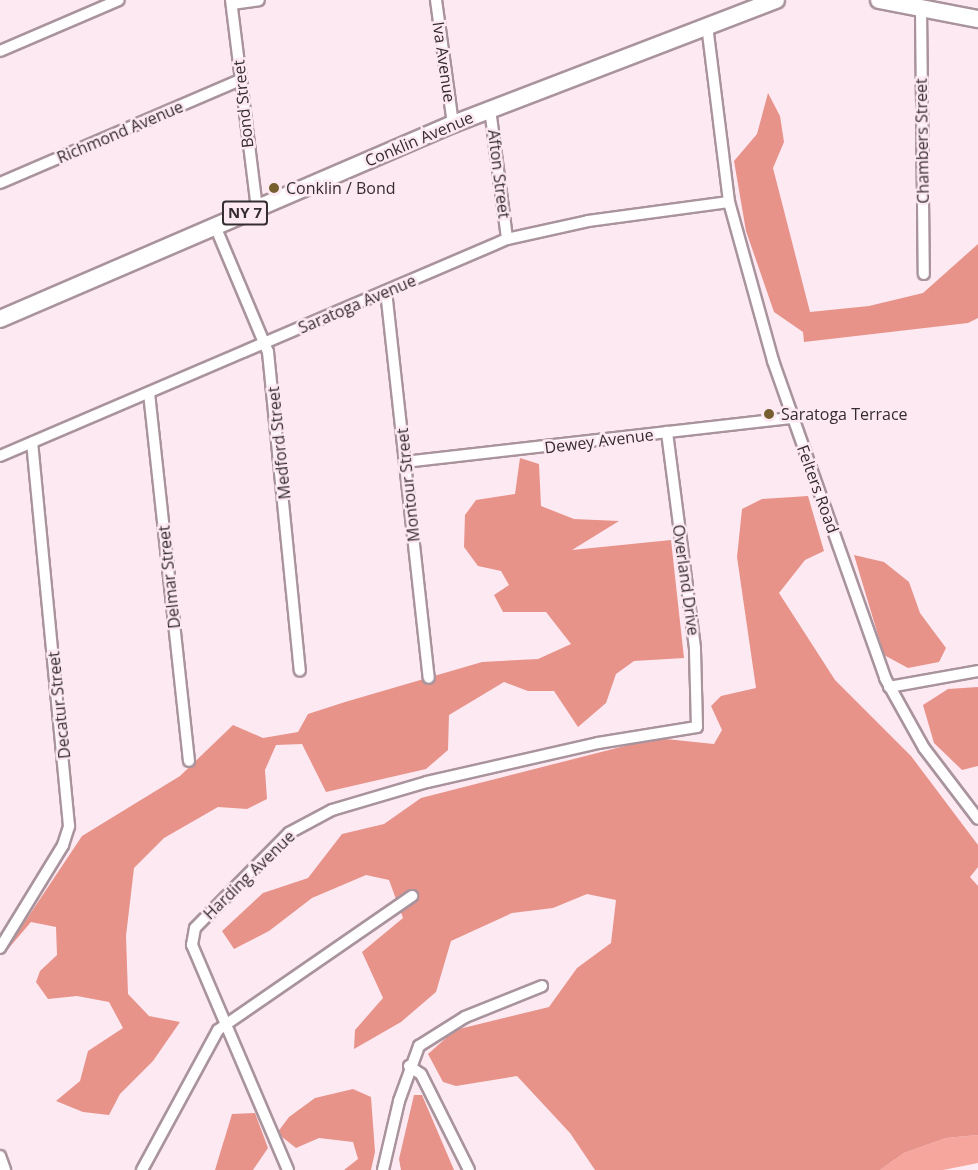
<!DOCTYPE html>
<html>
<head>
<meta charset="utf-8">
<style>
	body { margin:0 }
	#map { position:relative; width:978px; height:1170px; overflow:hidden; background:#fde9f2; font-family:"Open Sans",sans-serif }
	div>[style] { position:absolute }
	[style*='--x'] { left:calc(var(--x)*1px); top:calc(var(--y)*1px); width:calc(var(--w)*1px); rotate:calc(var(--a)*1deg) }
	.green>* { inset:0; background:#f7a69e }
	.forest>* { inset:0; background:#e7938a }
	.roads { filter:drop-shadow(2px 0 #a9939d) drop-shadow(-2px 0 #a9939d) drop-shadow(0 2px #a9939d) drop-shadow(0 -2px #a9939d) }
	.street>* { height:10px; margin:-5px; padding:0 5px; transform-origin:5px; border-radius:5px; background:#fff }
	.primary>* { height:16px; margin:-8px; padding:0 8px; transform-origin:8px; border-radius:8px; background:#fff }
	.dots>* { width:16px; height:16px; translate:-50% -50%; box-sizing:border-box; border:3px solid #fde9f2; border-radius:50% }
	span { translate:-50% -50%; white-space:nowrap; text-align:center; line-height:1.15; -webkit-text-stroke:5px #fde9f2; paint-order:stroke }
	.shield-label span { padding:2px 4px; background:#fde9f2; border:2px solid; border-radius:4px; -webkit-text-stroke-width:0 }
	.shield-label { font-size:15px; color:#352c30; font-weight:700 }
	.street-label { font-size:16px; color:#352c30 }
	.poi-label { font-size:16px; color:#352c30 }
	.left { translate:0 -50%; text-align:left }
</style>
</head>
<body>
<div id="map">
	<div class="green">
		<div style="clip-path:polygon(978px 1135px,978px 1163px,943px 1170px,880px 1170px,904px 1153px,946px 1138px)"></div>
	</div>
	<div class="forest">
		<div style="clip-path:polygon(768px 93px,780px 116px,784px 142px,773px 168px,810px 312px,869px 306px,923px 293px,978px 244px,978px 318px,968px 323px,804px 342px,803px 332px,774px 312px,746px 231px,734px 161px,757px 134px)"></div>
		<div style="clip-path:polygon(520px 458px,539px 464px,541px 506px,574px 519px,619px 521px,572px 550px,671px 540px,684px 658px,634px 661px,616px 674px,606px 703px,578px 727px,554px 691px,528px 691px,504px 682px,449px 715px,448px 750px,426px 769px,326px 792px,302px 744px,276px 745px,265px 770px,267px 799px,247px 809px,218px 807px,164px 838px,134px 868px,126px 936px,128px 994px,149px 1016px,180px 1022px,153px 1061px,120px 1094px,109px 1115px,83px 1112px,56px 1101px,80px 1081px,88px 1051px,123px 1028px,109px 1002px,77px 996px,48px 999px,36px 982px,40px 971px,57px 955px,56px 927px,31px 922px,2px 956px,82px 836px,180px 776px,233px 725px,263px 738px,298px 732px,308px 714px,345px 702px,482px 662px,538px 659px,571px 644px,546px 612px,503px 612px,494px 595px,509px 585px,501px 571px,478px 566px,464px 547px,465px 515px,476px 500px,515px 494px)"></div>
		<div style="clip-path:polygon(808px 496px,824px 551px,805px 560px,779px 593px,835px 680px,911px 756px,978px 845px,978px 867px,970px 877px,978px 886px,978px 1135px,946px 1138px,904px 1153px,880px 1170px,595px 1170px,570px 1133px,517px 1076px,456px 1086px,443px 1082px,428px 1054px,455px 1030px,549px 1007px,577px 968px,611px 943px,616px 900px,587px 894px,553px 908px,512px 913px,451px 941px,436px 992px,401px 1022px,354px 1049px,355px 1030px,383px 998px,362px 952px,403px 918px,389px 880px,366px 875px,312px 898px,269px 931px,234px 949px,222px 931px,263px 893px,308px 878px,342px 834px,384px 824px,421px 798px,656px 738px,714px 744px,722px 730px,711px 706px,721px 696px,756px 688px,737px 557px,742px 509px,762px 499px)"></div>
		<div style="clip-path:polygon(854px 555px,884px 562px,909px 582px,920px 613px,946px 648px,939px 662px,908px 668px,884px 655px)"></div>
		<div style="clip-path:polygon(978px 687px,978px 766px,962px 770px,934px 743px,923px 705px,948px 689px)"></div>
		<div style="clip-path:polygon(353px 1089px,371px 1097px,375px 1152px,371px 1170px,344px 1170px,358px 1159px,353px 1142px,319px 1138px,296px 1148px,277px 1133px,289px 1117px,315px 1098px)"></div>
		<div style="clip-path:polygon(414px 1095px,422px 1095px,454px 1170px,401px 1170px,399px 1159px)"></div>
		<div style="clip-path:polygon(255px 1113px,268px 1148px,253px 1170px,215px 1170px,232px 1114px)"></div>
	</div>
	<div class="roads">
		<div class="street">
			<div style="--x:231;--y:0;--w:210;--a:82.9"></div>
			<div style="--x:436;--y:0;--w:125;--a:82.2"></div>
			<div style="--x:232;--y:4;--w:27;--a:-8"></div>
			<div style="--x:921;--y:8;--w:266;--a:89.4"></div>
			<div style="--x:707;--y:25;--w:178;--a:82.9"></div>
			<div style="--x:729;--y:202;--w:165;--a:74.5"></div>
			<div style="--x:773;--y:361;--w:336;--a:70.5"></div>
			<div style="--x:885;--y:678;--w:80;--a:60.9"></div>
			<div style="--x:924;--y:748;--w:89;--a:52.7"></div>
			<div style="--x:0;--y:51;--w:129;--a:-23.2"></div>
			<div style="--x:490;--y:109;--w:131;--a:82.5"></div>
			<div style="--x:0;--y:183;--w:261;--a:-23.2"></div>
			<div style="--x:215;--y:226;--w:137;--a:67.2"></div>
			<div style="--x:268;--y:352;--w:320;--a:84.3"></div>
			<div style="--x:386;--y:291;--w:389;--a:83.7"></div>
			<div style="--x:149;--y:393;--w:370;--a:83.8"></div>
			<div style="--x:0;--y:456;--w:551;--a:-23.17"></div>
			<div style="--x:507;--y:239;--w:83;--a:-12.5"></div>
			<div style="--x:588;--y:221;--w:142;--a:-7.7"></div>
			<div style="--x:405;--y:462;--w:390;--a:-6.5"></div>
			<div style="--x:889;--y:687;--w:90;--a:-10.2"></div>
			<div style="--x:0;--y:948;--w:121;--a:-58.5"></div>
			<div style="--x:63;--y:845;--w:20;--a:-72"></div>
			<div style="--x:69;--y:826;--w:385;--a:-95.5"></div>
			<div style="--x:409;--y:1066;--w:14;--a:34"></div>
			<div style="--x:421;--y:1074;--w:107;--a:63.4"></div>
			<div style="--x:0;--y:1156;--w:15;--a:70"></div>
			<div style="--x:142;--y:1170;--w:159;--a:-61.5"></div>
			<div style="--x:218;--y:1030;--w:236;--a:-34.6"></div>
			<div style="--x:288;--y:1170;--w:245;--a:-113.1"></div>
			<div style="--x:192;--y:945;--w:17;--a:-80"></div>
			<div style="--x:195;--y:928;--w:134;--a:-45.3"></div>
			<div style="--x:289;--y:833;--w:49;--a:-28.1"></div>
			<div style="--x:332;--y:810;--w:99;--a:-16.4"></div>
			<div style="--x:427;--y:782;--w:175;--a:-12.8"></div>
			<div style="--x:598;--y:743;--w:100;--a:-9.2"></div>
			<div style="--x:697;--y:727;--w:79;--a:-91.5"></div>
			<div style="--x:695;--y:648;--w:218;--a:-97.4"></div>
			<div style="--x:383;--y:1170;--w:71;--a:-76.9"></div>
			<div style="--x:399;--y:1101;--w:59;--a:-70"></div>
			<div style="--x:419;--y:1046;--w:54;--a:-32.2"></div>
			<div style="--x:465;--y:1017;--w:83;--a:-21.9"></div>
		</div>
		<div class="primary">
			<div style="--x:879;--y:0;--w:101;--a:10.9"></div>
			<div style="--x:0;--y:319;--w:493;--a:-23.3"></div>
			<div style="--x:453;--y:124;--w:346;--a:-21"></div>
		</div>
	</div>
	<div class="dots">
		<div style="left:274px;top:188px;background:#775e2f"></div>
		<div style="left:769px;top:414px;background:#775e2f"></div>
	</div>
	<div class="shield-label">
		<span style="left:245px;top:213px">NY 7</span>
	</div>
	<div class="street-label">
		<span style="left:444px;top:62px;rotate:82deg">Iva Avenue</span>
		<span style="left:243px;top:104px;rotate:-96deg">Bond Street</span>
		<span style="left:120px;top:132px;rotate:-23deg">Richmond Avenue</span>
		<span style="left:419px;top:139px;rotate:-23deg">Conklin Avenue</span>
		<span style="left:922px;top:141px;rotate:-91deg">Chambers Street</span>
		<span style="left:499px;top:174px;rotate:83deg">Afton Street</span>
		<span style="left:357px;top:304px;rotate:-23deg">Saratoga Avenue</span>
		<span style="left:599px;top:441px;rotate:-7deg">Dewey Avenue</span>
		<span style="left:279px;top:443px;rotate:-96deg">Medford Street</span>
		<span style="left:408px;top:485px;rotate:-96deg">Montour Street</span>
		<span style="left:818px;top:489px;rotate:70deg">Felters Road</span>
		<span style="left:169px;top:577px;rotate:-96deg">Delmar Street</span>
		<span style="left:686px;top:580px;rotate:82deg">Overland Drive</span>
		<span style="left:59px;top:705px;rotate:-96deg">Decatur Street</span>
		<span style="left:249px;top:875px;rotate:-44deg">Harding Avenue</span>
	</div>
	<div class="poi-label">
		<span class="left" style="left:286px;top:188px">Conklin / Bond</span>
		<span class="left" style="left:781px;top:414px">Saratoga Terrace</span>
	</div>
</div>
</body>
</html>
